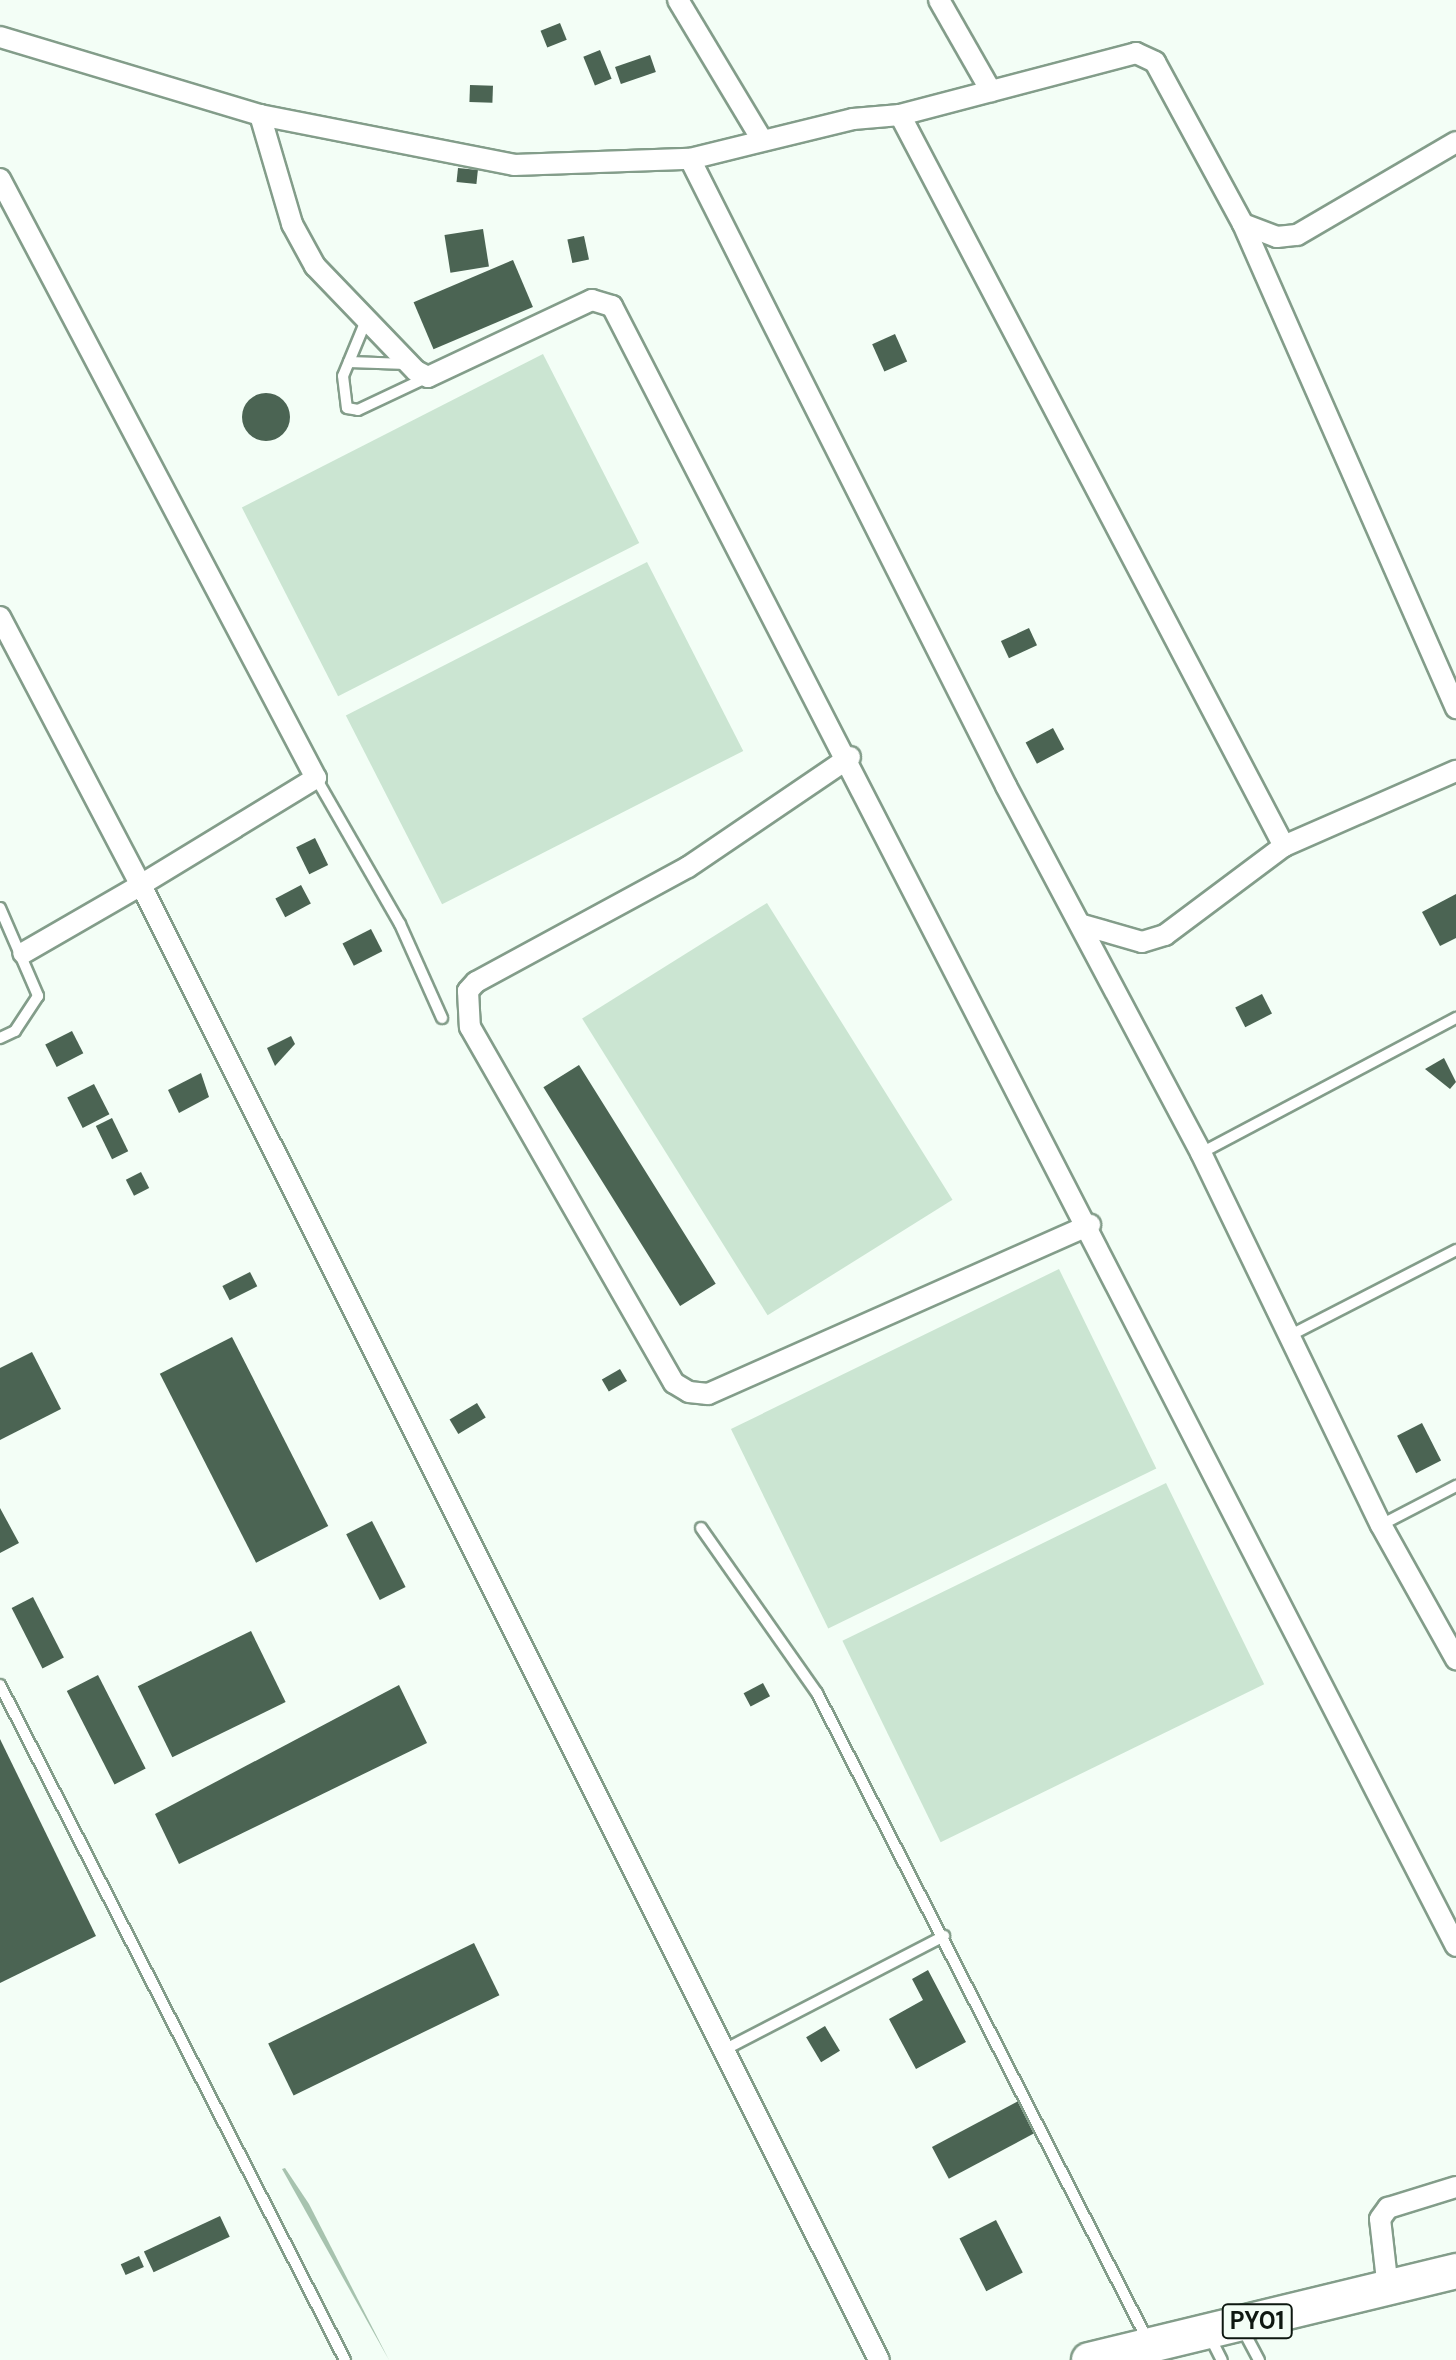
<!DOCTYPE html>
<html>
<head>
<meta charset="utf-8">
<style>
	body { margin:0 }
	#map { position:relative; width:1456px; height:2360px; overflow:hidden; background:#f3fef6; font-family:"DM Sans",sans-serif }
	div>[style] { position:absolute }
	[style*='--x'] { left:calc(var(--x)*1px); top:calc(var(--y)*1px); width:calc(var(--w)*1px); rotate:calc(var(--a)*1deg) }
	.green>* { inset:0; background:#cbe5d2; transform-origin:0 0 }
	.water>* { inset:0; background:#a7c3af }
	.building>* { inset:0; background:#4b6453; transform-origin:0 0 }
	.round { border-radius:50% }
	.roads { filter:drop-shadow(2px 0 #839d8a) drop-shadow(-2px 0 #839d8a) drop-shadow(0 2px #839d8a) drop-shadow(0 -2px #839d8a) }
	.service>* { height:10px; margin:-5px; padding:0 5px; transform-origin:5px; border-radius:5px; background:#fff }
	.minor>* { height:20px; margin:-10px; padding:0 10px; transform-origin:10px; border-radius:10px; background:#fff }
	.trunk>* { height:34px; margin:-17px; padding:0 17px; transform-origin:17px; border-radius:17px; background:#fff }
	span { translate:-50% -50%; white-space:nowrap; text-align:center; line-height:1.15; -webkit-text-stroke:8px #f3fef6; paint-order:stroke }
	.shield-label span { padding:2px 6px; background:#f3fef6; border:2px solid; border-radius:6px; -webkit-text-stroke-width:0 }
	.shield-label { font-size:24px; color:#0e1811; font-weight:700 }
</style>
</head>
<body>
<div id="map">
	<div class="green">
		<div style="left:543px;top:354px;width:212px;height:338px;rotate:63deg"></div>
		<div style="left:647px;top:562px;width:212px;height:338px;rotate:63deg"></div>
		<div style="left:767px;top:903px;width:350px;height:218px;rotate:58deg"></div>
		<div style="left:1059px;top:1269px;width:222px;height:365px;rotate:64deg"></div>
		<div style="left:1166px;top:1483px;width:224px;height:360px;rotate:64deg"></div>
	</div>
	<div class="water">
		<div style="clip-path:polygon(285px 2168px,309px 2204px,389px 2360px,282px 2169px)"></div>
	</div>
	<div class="building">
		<div style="left:560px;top:23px;width:18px;height:21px;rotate:68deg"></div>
		<div style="left:600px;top:50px;width:31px;height:18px;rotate:68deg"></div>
		<div style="left:650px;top:55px;width:18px;height:37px;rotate:71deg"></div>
		<div style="left:470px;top:85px;width:23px;height:17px;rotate:2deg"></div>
		<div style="left:458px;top:168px;width:20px;height:14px;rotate:6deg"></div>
		<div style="left:483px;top:229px;width:38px;height:39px;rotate:81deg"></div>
		<div style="left:584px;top:236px;width:24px;height:17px;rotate:78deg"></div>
		<div style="left:513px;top:260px;width:51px;height:108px;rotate:67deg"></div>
		<div style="left:895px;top:334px;width:30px;height:25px;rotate:66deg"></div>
		<div class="round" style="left:242px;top:393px;width:48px;height:48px"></div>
		<div style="left:1029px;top:628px;width:19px;height:31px;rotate:65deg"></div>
		<div style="left:1053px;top:728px;width:24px;height:31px;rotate:62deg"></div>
		<div style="left:315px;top:838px;width:30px;height:21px;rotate:64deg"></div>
		<div style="left:301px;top:885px;width:21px;height:29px;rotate:62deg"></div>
		<div style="clip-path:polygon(1456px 894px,1456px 938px,1440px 946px,1422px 912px)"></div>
		<div style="left:371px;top:929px;width:25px;height:32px;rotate:63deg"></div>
		<div style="left:1262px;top:994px;width:22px;height:30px;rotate:63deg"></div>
		<div style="left:72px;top:1031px;width:25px;height:30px;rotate:63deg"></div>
		<div style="clip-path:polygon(291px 1036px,295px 1044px,275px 1066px,267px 1048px)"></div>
		<div style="clip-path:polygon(1444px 1058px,1456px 1082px,1450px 1089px,1425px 1069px)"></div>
		<div style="left:579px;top:1065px;width:258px;height:42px;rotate:58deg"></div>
		<div style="clip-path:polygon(201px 1073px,209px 1097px,179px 1113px,168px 1090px)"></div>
		<div style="left:94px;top:1084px;width:34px;height:30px;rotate:63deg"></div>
		<div style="left:112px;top:1118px;width:37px;height:18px;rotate:64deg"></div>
		<div style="left:141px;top:1172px;width:18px;height:17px;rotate:63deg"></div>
		<div style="left:250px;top:1272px;width:16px;height:31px;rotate:63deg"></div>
		<div style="left:232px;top:1337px;width:212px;height:81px;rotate:63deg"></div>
		<div style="clip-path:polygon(32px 1352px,61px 1409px,0 1440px,0 1368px)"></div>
		<div style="left:620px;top:1369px;width:14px;height:21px;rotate:60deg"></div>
		<div style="left:477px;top:1403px;width:17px;height:32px;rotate:59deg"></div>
		<div style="left:1422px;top:1423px;width:42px;height:28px;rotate:63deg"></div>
		<div style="clip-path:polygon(0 1508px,19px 1543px,0 1553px)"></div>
		<div style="left:372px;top:1521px;width:74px;height:29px;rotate:63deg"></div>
		<div style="left:33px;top:1597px;width:68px;height:24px;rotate:63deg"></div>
		<div style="left:251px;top:1631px;width:79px;height:126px;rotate:64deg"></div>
		<div style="left:98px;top:1675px;width:105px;height:35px;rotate:63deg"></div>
		<div style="left:763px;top:1683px;width:15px;height:22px;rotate:62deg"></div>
		<div style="clip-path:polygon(399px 1685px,427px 1743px,179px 1864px,155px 1814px)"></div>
		<div style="clip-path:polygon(0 1739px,96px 1936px,0 1983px)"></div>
		<div style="left:474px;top:1943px;width:58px;height:229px;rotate:64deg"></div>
		<div style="clip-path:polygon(928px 1970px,966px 2042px,916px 2069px,889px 2019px,923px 2000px,912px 1979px)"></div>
		<div style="left:825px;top:2026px;width:29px;height:22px;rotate:59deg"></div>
		<div style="left:1022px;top:2099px;width:36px;height:102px;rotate:62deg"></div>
		<div style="left:220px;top:2216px;width:23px;height:84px;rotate:65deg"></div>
		<div style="left:996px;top:2220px;width:59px;height:41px;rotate:63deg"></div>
		<div style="left:139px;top:2256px;width:12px;height:20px;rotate:66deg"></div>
	</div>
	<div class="roads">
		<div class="service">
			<div style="--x:365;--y:323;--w:57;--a:112.5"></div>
			<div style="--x:343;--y:376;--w:32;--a:83"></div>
			<div style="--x:347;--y:408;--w:11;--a:10"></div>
			<div style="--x:358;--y:410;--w:75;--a:-25.2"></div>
			<div style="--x:349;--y:362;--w:58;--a:2"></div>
			<div style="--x:316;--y:778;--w:168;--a:60.1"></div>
			<div style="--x:400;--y:924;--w:103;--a:65.9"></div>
			<div style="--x:0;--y:908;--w:96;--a:66.6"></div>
			<div style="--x:38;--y:996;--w:42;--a:123.3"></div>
			<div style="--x:15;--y:1031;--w:17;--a:155"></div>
			<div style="--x:1201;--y:1153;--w:289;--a:-27.9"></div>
			<div style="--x:1289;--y:1336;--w:188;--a:-27.2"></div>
			<div style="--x:1381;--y:1525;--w:85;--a:-27.5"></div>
			<div style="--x:701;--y:1528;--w:202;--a:54.9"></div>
			<div style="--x:817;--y:1693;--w:725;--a:62.94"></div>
			<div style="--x:0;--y:1685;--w:758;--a:62.93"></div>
			<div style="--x:724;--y:2050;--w:248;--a:-27.4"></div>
			<div style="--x:1243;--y:2330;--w:34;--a:62"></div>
			<div style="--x:1209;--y:2335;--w:28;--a:63"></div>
		</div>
		<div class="minor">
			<div style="--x:678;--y:0;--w:163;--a:59"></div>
			<div style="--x:939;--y:0;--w:105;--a:60.3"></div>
			<div style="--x:0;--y:37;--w:271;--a:16.7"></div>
			<div style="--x:260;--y:115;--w:259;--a:11.1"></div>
			<div style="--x:514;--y:165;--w:176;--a:-2"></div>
			<div style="--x:690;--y:159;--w:168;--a:-13.8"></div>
			<div style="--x:853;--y:119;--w:47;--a:-4.9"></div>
			<div style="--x:900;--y:115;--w:244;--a:-14.7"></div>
			<div style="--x:1136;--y:53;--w:21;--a:25"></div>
			<div style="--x:1155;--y:62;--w:184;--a:61.5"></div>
			<div style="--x:1243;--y:224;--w:36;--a:21"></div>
			<div style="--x:1277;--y:237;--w:20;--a:-6"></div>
			<div style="--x:1297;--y:235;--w:184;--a:-30.3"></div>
			<div style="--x:260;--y:115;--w:114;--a:73.6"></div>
			<div style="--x:292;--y:224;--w:48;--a:61.3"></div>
			<div style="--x:315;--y:266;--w:146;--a:46.1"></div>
			<div style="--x:416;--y:371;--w:13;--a:27"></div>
			<div style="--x:428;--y:377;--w:181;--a:-25.2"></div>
			<div style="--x:592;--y:300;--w:21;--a:17"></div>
			<div style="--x:612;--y:306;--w:1844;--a:62.77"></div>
			<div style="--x:900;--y:115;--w:826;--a:62.29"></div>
			<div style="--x:690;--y:159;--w:702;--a:63.25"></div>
			<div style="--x:1006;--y:786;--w:416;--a:62"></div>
			<div style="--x:1201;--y:1153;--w:413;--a:64.2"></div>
			<div style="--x:1381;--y:1525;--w:154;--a:60.8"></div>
			<div style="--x:0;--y:179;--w:677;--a:62.19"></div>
			<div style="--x:316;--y:778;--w:205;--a:148.6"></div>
			<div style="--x:141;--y:885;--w:1649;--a:63.42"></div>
			<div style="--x:1243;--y:224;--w:529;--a:66.25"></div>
			<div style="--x:0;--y:617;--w:303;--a:62.3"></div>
			<div style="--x:141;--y:885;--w:136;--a:150"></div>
			<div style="--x:850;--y:757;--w:196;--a:145.8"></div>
			<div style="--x:688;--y:867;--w:241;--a:151.5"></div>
			<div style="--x:476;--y:982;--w:12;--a:132"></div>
			<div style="--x:468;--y:991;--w:36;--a:87"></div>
			<div style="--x:470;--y:1027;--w:410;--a:60.2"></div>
			<div style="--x:674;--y:1383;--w:17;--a:31"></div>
			<div style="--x:689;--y:1392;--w:19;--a:6"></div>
			<div style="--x:708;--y:1394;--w:418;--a:-23.9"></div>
			<div style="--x:1083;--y:925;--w:61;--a:16.1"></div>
			<div style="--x:1142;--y:942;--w:24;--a:-17"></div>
			<div style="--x:1165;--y:935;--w:149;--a:-36.8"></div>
			<div style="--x:1284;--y:846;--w:188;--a:-23.6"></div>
			<div style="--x:1388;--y:2289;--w:70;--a:-96.5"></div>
			<div style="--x:1380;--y:2219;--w:14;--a:-54"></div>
			<div style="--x:1388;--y:2208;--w:71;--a:-17.2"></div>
		</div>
		<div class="trunk">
			<div style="--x:1089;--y:2360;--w:378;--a:-13.6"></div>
		</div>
	</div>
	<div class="shield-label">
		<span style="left:1257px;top:2321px">PY01</span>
	</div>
</div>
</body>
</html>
